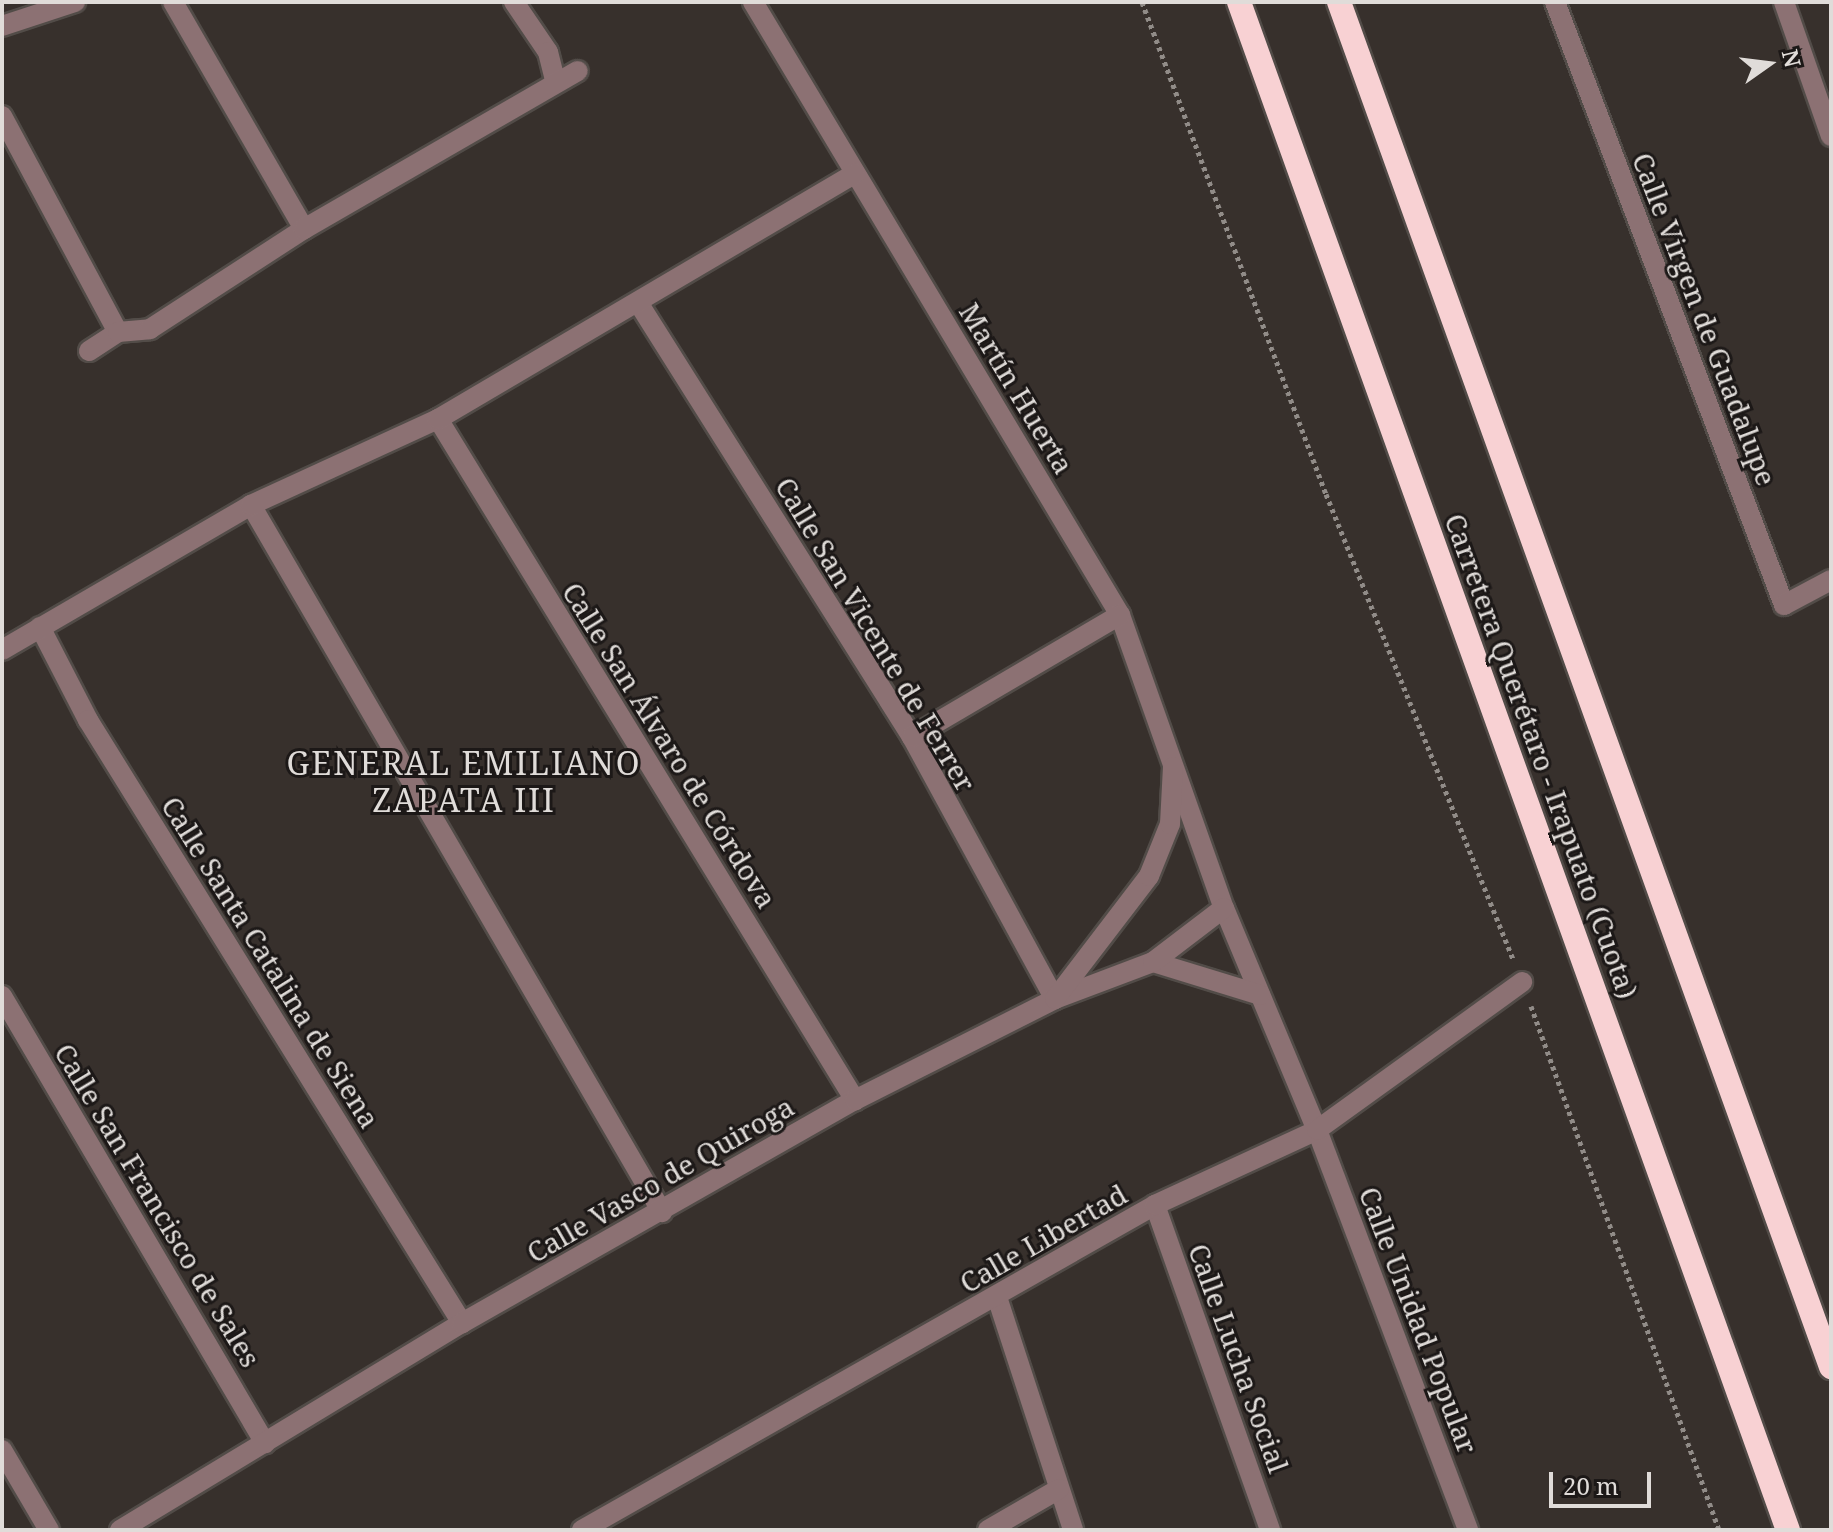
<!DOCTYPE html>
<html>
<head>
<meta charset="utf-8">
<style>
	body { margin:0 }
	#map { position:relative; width:1833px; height:1532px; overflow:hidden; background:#37302c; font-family:"Noto Serif",serif }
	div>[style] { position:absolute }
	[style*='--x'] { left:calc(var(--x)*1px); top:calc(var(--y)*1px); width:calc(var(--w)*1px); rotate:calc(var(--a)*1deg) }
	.path>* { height:5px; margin-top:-2.5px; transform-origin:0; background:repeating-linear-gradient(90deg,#918c88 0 4px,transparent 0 8px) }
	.roads { filter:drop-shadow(2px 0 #524c48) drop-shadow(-2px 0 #524c48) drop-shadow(0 2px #524c48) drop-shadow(0 -2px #524c48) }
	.minor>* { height:20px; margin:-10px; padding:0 10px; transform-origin:10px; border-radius:10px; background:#8c7173 }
	.highway>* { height:24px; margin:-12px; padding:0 12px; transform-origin:12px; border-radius:12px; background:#f8d1d3 }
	span { translate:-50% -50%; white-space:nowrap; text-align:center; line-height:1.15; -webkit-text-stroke:6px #1c1817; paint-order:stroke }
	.street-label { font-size:28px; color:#e0dcd9 }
	.quarter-label { font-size:32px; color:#e0dcd9; letter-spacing:2px }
	.frame { position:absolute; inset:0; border:4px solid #e0dcd9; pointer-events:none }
	.north { position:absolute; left:1729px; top:24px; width:80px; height:80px; -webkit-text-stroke:6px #1c1817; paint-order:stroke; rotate:76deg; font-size:22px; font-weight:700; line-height:32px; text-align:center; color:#e0dcd9 }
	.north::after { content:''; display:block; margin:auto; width:28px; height:36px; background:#e0dcd9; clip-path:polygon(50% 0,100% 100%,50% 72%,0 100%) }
	.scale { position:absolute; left:1549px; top:1472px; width:102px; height:36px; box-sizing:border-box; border:4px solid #e0dcd9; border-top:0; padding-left:10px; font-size:24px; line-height:28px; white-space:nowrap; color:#e0dcd9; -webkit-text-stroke:6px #1c1817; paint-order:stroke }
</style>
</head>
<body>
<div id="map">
	<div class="path">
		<div style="--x:1142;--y:2;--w:525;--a:69.5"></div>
		<div style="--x:1326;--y:494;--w:501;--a:68.09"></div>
		<div style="--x:1531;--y:1006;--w:557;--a:70.26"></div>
	</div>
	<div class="roads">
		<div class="minor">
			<div style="--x:173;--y:2;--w:262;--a:60"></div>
			<div style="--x:514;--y:2;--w:60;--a:55.8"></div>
			<div style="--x:548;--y:52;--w:29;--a:76"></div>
			<div style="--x:753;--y:2;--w:714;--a:59.09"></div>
			<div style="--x:1120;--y:615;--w:311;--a:70.5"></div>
			<div style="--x:1224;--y:908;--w:241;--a:67.3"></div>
			<div style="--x:1317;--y:1130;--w:428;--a:69.3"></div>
			<div style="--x:1555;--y:2;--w:645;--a:69.2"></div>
			<div style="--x:1784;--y:605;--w:53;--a:-28"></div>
			<div style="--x:1784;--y:2;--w:142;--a:70.7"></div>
			<div style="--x:2;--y:26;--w:77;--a:-18.2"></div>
			<div style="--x:2;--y:116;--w:245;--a:61.8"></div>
			<div style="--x:639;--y:304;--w:512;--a:57.77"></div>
			<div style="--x:912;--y:737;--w:298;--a:61.4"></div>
			<div style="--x:89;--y:351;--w:35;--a:-33"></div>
			<div style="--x:118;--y:332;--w:32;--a:-5"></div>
			<div style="--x:150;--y:329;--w:184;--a:-33"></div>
			<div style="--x:304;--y:229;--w:316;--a:-30"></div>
			<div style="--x:438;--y:419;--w:799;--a:58.52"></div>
			<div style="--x:251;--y:505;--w:818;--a:59.83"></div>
			<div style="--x:40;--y:627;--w:105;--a:62.7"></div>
			<div style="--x:88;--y:720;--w:710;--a:58.19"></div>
			<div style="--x:2;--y:650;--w:288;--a:-30.2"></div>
			<div style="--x:251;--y:505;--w:206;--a:-24.7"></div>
			<div style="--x:438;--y:419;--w:484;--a:-30.5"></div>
			<div style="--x:912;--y:737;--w:241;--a:-30.4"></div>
			<div style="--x:1153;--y:962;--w:112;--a:17.1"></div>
			<div style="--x:2;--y:996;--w:519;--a:59.53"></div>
			<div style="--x:1055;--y:999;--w:105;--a:-20.7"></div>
			<div style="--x:1153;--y:962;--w:89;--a:-37.3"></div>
			<div style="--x:1155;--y:1205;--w:345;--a:70.5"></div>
			<div style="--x:997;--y:1297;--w:245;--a:71.9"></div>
			<div style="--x:2;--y:1450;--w:93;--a:59.6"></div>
			<div style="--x:120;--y:1530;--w:400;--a:-31.2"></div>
			<div style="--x:462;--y:1323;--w:452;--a:-29.6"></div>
			<div style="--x:855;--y:1100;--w:224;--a:-26.8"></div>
			<div style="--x:1055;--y:999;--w:155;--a:-52.6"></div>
			<div style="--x:1149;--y:876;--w:56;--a:-68"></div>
			<div style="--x:1170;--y:824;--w:57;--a:-87"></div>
			<div style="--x:582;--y:1530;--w:659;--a:-29.56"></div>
			<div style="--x:1155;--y:1205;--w:179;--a:-24.8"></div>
			<div style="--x:1317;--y:1130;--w:253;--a:-35.8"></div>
			<div style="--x:988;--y:1530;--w:82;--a:-30"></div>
		</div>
		<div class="highway">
			<div style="--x:1239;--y:2;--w:1624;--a:70.24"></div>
			<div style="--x:1339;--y:2;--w:1451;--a:70.18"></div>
		</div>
	</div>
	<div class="street-label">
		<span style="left:1705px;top:319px;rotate:69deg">Calle Virgen de Guadalupe</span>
		<span style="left:1017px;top:388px;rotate:59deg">Martín Huerta</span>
		<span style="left:876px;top:634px;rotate:59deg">Calle San Vicente de Ferrer</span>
		<span style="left:670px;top:745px;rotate:58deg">Calle San Álvaro de Córdova</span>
		<span style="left:1542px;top:756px;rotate:70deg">Carretera Querétaro - Irapuato (Cuota)</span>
		<span style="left:271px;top:962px;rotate:58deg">Calle Santa Catalina de Siena</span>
		<span style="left:660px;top:1179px;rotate:-30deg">Calle Vasco de Quiroga</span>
		<span style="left:158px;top:1205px;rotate:59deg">Calle San Francisco de Sales</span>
		<span style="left:1043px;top:1238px;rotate:-30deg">Calle Libertad</span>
		<span style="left:1419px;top:1320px;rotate:69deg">Calle Unidad Popular</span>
		<span style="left:1239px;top:1358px;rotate:70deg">Calle Lucha Social</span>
	</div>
	<div class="quarter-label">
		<span style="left:464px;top:782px">GENERAL EMILIANO<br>ZAPATA III</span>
	</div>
	<div class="frame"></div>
	<div class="north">N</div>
	<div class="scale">20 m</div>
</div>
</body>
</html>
